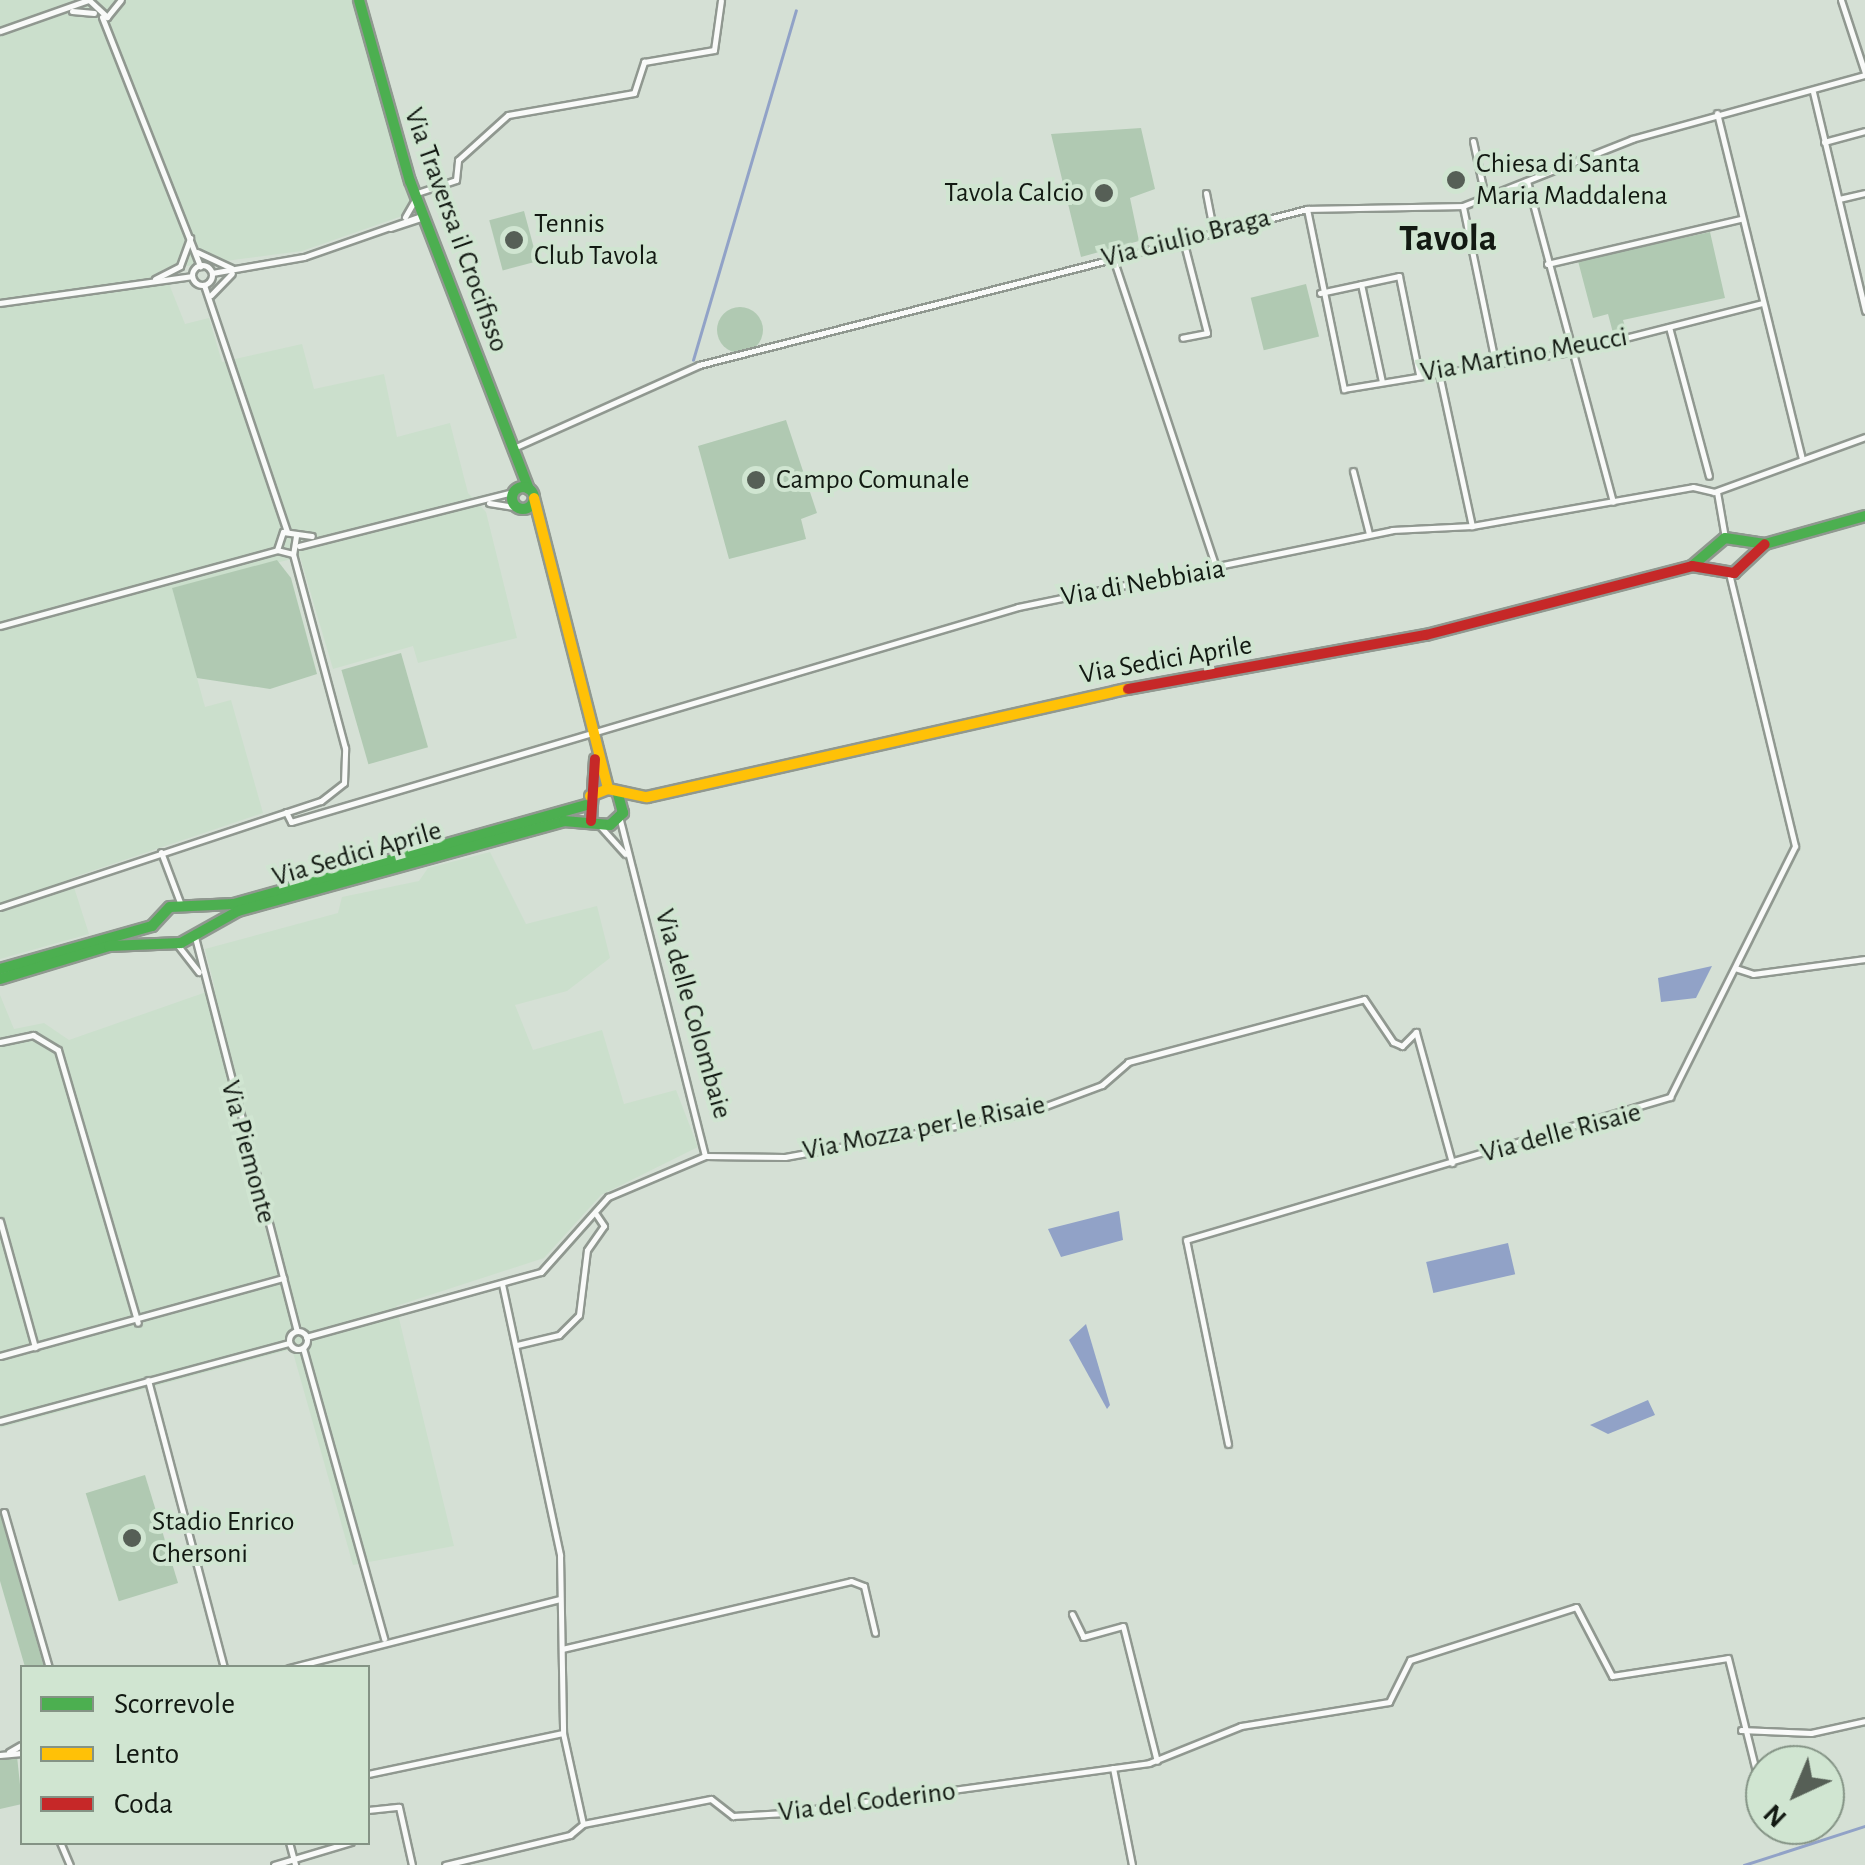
<!DOCTYPE html>
<html>
<head>
<meta charset="utf-8">
<style>
	body { margin:0 }
	#map { position:relative; width:1865px; height:1865px; overflow:hidden; background:#d5e0d5; font-family:"Alegreya Sans",sans-serif }
	div>[style] { position:absolute }
	[style*='--x'] { left:calc(var(--x)*1px); top:calc(var(--y)*1px); width:calc(var(--w)*1px); rotate:calc(var(--a)*1deg) }
	.built>* { inset:0; background:#cbdfcc }
	.green>* { inset:0; background:#b0c9b2; transform-origin:0 0 }
	.round { border-radius:50% }
	.water>* { inset:0; background:#91a2c7; transform-origin:0 0 }
	.stream>* { height:2.5px; margin:-1.25px; padding:0 1.25px; transform-origin:1.25px; border-radius:1.25px; background:#91a2c7 }
	.roads { filter:drop-shadow(2px 0 #909890) drop-shadow(-2px 0 #909890) drop-shadow(0 2px #909890) drop-shadow(0 -2px #909890) }
	.street>* { height:5px; margin:-2.5px; padding:0 2.5px; transform-origin:2.5px; border-radius:2.5px; background:#f9faf9 }
	.street>.ring { margin:-2.5px; padding:0; box-sizing:content-box; background:none; border:5px solid #f9faf9; border-radius:50% }
	.fast>* { height:10px; margin:-5px; padding:0 5px; transform-origin:5px; border-radius:5px; background:#4caf50 }
	.fast>.ring { margin:-5px; padding:0; box-sizing:content-box; background:none; border:10px solid #4caf50; border-radius:50% }
	.slow>* { height:10px; margin:-5px; padding:0 5px; transform-origin:5px; border-radius:5px; background:#ffc107 }
	.jam>* { height:10px; margin:-5px; padding:0 5px; transform-origin:5px; border-radius:5px; background:#c62828 }
	.dots>* { width:28px; height:28px; translate:-50% -50%; box-sizing:border-box; border:5px solid #d0e5d1; border-radius:50% }
	span { translate:-50% -50%; white-space:nowrap; text-align:center; line-height:1.15; -webkit-text-stroke:8px #d0e5d1; paint-order:stroke }
	.poi-label { font-size:28px; color:#121912 }
	.left { translate:0 -50%; text-align:left }
	.right { translate:-100% -50%; text-align:right }
	.street-label { font-size:28px; color:#121912 }
	.district-label { font-size:38px; color:#121912; font-weight:700 }
	.legend { position:absolute; left:20px; top:1665px; width:350px; height:180px; box-sizing:border-box; background:#d0e5d1; border:2px solid #849385; margin:0; padding:12px 18px; list-style:none; font-size:30px; color:#121912 }
	.legend li { display:flex; align-items:center; gap:20px; height:50px }
	.legend b { width:50px; border:2px solid #849385 }
	.north { position:absolute; left:1745px; top:1745px; width:100px; height:100px; box-sizing:border-box; background:#d0e5d1; border:2px solid #849385; border-radius:50%; rotate:224deg; font-size:28px; font-weight:700; line-height:40px; text-align:center; color:#121912 }
	.north::after { content:''; display:block; margin:auto; width:35px; height:45px; background:#565f56; clip-path:polygon(50% 0,100% 100%,50% 72%,0 100%) }
</style>
</head>
<body>
<div id="map">
	<div class="built">
		<div style="clip-path:polygon(0 0,354px 0,411px 201px,405px 215px,302px 251px,163px 269px,185px 324px,209px 318px,222px 362px,302px 344px,314px 389px,384px 374px,397px 437px,450px 423px,468px 493px,486px 512px,517px 638px,418px 663px,413px 646px,333px 669px,300px 557px,172px 588px,205px 707px,231px 700px,263px 813px,71px 878px,89px 934px,0 959px)"></div>
		<div style="clip-path:polygon(490px 852px,526px 924px,597px 906px,610px 958px,567px 991px,515px 1005px,533px 1050px,602px 1030px,624px 1104px,676px 1090px,698px 1147px,601px 1195px,544px 1258px,396px 1306px,454px 1546px,353px 1565px,292px 1349px,0 1428px,0 995px,14px 1029px,44px 1023px,69px 1040px,215px 989px,205px 949px,338px 913px,342px 897px,419px 881px,428px 868px)"></div>
	</div>
	<div class="green">
		<div style="clip-path:polygon(1141px 128px,1155px 189px,1130px 198px,1139px 241px,1081px 257px,1051px 134px)"></div>
		<div style="left:524px;top:211px;width:52px;height:36px;rotate:75deg"></div>
		<div style="clip-path:polygon(1710px 232px,1725px 298px,1623px 320px,1626px 330px,1613px 333px,1608px 314px,1593px 318px,1578px 261px)"></div>
		<div style="left:1306px;top:284px;width:54px;height:57px;rotate:76deg"></div>
		<div class="round" style="left:717px;top:307px;width:46px;height:46px"></div>
		<div style="clip-path:polygon(786px 420px,817px 513px,801px 519px,806px 539px,729px 559px,698px 446px)"></div>
		<div style="clip-path:polygon(277px 560px,291px 578px,317px 674px,270px 689px,197px 678px,172px 588px)"></div>
		<div style="left:401px;top:653px;width:98px;height:62px;rotate:74deg"></div>
		<div style="left:145px;top:1475px;width:113px;height:62px;rotate:73deg"></div>
		<div style="clip-path:polygon(0 1513px,44px 1667px,25px 1667px,0 1581px)"></div>
		<div style="clip-path:polygon(17px 1756px,22px 1804px,0 1809px,0 1760px)"></div>
	</div>
	<div class="water">
		<div style="clip-path:polygon(1712px 966px,1696px 998px,1661px 1002px,1658px 978px)"></div>
		<div style="clip-path:polygon(1119px 1211px,1123px 1240px,1061px 1257px,1048px 1229px)"></div>
		<div style="left:1508px;top:1243px;width:32px;height:84px;rotate:77deg"></div>
		<div style="clip-path:polygon(1086px 1324px,1110px 1405px,1107px 1409px,1069px 1340px)"></div>
		<div style="clip-path:polygon(1648px 1400px,1655px 1415px,1608px 1434px,1590px 1425px)"></div>
	</div>
	<div class="stream">
		<div style="--x:693;--y:360;--w:364;--a:-73.6"></div>
		<div style="--x:1744;--y:1865;--w:127;--a:-17.9"></div>
	</div>
	<div class="roads">
		<div class="street">
			<div style="--x:89;--y:0;--w:25;--a:43"></div>
			<div style="--x:107;--y:17;--w:22;--a:-51"></div>
			<div style="--x:1841;--y:0;--w:77;--a:71.8"></div>
			<div style="--x:72;--y:11;--w:22;--a:5"></div>
			<div style="--x:102;--y:17;--w:268;--a:68.5"></div>
			<div style="--x:0;--y:31;--w:93;--a:-19.4"></div>
			<div style="--x:1813;--y:92;--w:225;--a:76.6"></div>
			<div style="--x:1717;--y:113;--w:355;--a:76.2"></div>
			<div style="--x:1473;--y:141;--w:57;--a:77.9"></div>
			<div style="--x:1824;--y:142;--w:42;--a:-15"></div>
			<div style="--x:1527;--y:181;--w:332;--a:75"></div>
			<div style="--x:1206;--y:193;--w:38;--a:79"></div>
			<div style="--x:414;--y:194;--w:44;--a:-18.4"></div>
			<div style="--x:456;--y:180;--w:20;--a:-84"></div>
			<div style="--x:458;--y:160;--w:67;--a:-42"></div>
			<div style="--x:508;--y:115;--w:128;--a:-9.9"></div>
			<div style="--x:634;--y:93;--w:33;--a:-72"></div>
			<div style="--x:644;--y:62;--w:71;--a:-9.7"></div>
			<div style="--x:714;--y:50;--w:50;--a:-82"></div>
			<div style="--x:1839;--y:199;--w:27;--a:-13"></div>
			<div style="--x:1463;--y:207;--w:157;--a:78.3"></div>
			<div style="--x:1307;--y:209;--w:184;--a:78.4"></div>
			<div style="--x:1344;--y:389;--w:229;--a:-9.3"></div>
			<div style="--x:1570;--y:352;--w:198;--a:-14.3"></div>
			<div style="--x:405;--y:217;--w:22;--a:-60"></div>
			<div style="--x:390;--y:228;--w:36;--a:-18"></div>
			<div style="--x:1182;--y:236;--w:100;--a:75.5"></div>
			<div style="--x:1207;--y:333;--w:25;--a:169"></div>
			<div style="--x:197;--y:252;--w:38;--a:25"></div>
			<div style="--x:1112;--y:255;--w:333;--a:71.6"></div>
			<div style="--x:1547;--y:264;--w:199;--a:-13.1"></div>
			<div class="ring" style="left:192px;top:265px;width:15px;height:15px"></div>
			<div style="--x:212;--y:273;--w:93;--a:-9.9"></div>
			<div style="--x:304;--y:257;--w:124;--a:-19.3"></div>
			<div style="--x:155;--y:279;--w:28;--a:-27"></div>
			<div style="--x:180;--y:266;--w:30;--a:-70"></div>
			<div style="--x:1361;--y:284;--w:100;--a:77.9"></div>
			<div style="--x:204;--y:285;--w:260;--a:71.4"></div>
			<div style="--x:1320;--y:293;--w:81;--a:-12.1"></div>
			<div style="--x:1399;--y:276;--w:100;--a:78.5"></div>
			<div style="--x:211;--y:295;--w:30;--a:-46"></div>
			<div style="--x:0;--y:303;--w:194;--a:-8"></div>
			<div style="--x:1669;--y:327;--w:154;--a:75"></div>
			<div style="--x:1438;--y:369;--w:161;--a:77.8"></div>
			<div style="--x:516;--y:447;--w:201;--a:-24.1"></div>
			<div style="--x:699;--y:365;--w:628;--a:-14.39"></div>
			<div style="--x:1307;--y:209;--w:156;--a:-1.1"></div>
			<div style="--x:1463;--y:206;--w:182;--a:-21.6"></div>
			<div style="--x:1632;--y:139;--w:242;--a:-15.4"></div>
			<div style="--x:1353;--y:471;--w:65;--a:75.7"></div>
			<div style="--x:1717;--y:492;--w:47;--a:80.1"></div>
			<div style="--x:489;--y:503;--w:30;--a:9"></div>
			<div style="--x:296;--y:536;--w:18;--a:99"></div>
			<div style="--x:293;--y:554;--w:16;--a:-166"></div>
			<div style="--x:277;--y:550;--w:19;--a:-72"></div>
			<div style="--x:283;--y:532;--w:29;--a:8"></div>
			<div style="--x:299;--y:546;--w:224;--a:-14.2"></div>
			<div style="--x:0;--y:626;--w:287;--a:-15.3"></div>
			<div style="--x:286;--y:812;--w:11;--a:63"></div>
			<div style="--x:291;--y:822;--w:758;--a:-16.47"></div>
			<div style="--x:1018;--y:607;--w:382;--a:-11.6"></div>
			<div style="--x:1392;--y:530;--w:80;--a:-2.9"></div>
			<div style="--x:1472;--y:526;--w:224;--a:-10"></div>
			<div style="--x:1693;--y:487;--w:22;--a:13"></div>
			<div style="--x:1714;--y:492;--w:161;--a:-20"></div>
			<div style="--x:599;--y:825;--w:39;--a:48"></div>
			<div style="--x:161;--y:852;--w:57;--a:69.3"></div>
			<div style="--x:0;--y:907;--w:338;--a:-18.3"></div>
			<div style="--x:321;--y:801;--w:29;--a:-38"></div>
			<div style="--x:344;--y:783;--w:35;--a:-88"></div>
			<div style="--x:345;--y:748;--w:201;--a:-105"></div>
			<div style="--x:195;--y:937;--w:407;--a:75.5"></div>
			<div style="--x:176;--y:943;--w:37;--a:52"></div>
			<div style="--x:1735;--y:968;--w:19;--a:18"></div>
			<div style="--x:1753;--y:974;--w:113;--a:-7.6"></div>
			<div style="--x:0;--y:1042;--w:34;--a:-12"></div>
			<div style="--x:33;--y:1035;--w:29;--a:31"></div>
			<div style="--x:58;--y:1050;--w:284;--a:73.7"></div>
			<div style="--x:705;--y:1156;--w:80;--a:0.7"></div>
			<div style="--x:785;--y:1157;--w:246;--a:-10.3"></div>
			<div style="--x:1027;--y:1113;--w:80;--a:-20.5"></div>
			<div style="--x:1102;--y:1085;--w:35;--a:-41"></div>
			<div style="--x:1128;--y:1062;--w:244;--a:-14.9"></div>
			<div style="--x:1364;--y:999;--w:52;--a:56"></div>
			<div style="--x:1393;--y:1042;--w:10;--a:24"></div>
			<div style="--x:1402;--y:1046;--w:20;--a:-45"></div>
			<div style="--x:1416;--y:1032;--w:136;--a:74.6"></div>
			<div style="--x:0;--y:1221;--w:131;--a:74.5"></div>
			<div style="--x:502;--y:1284;--w:277;--a:77.9"></div>
			<div style="--x:560;--y:1555;--w:178;--a:89"></div>
			<div style="--x:563;--y:1733;--w:93;--a:77.6"></div>
			<div class="ring" style="left:289px;top:1331px;width:13px;height:13px"></div>
			<div style="--x:306;--y:1337;--w:244;--a:-15.5"></div>
			<div style="--x:541;--y:1272;--w:101;--a:-48.2"></div>
			<div style="--x:608;--y:1197;--w:105;--a:-22.9"></div>
			<div style="--x:705;--y:1156;--w:348;--a:-104.2"></div>
			<div style="--x:517;--y:1345;--w:43;--a:-13.4"></div>
			<div style="--x:559;--y:1335;--w:28;--a:-45"></div>
			<div style="--x:579;--y:1315;--w:65;--a:-83"></div>
			<div style="--x:587;--y:1250;--w:29;--a:-55"></div>
			<div style="--x:604;--y:1226;--w:14;--a:-124"></div>
			<div style="--x:303;--y:1348;--w:302;--a:74.4"></div>
			<div style="--x:0;--y:1356;--w:294;--a:-15.4"></div>
			<div style="--x:148;--y:1380;--w:298;--a:75.2"></div>
			<div style="--x:0;--y:1421;--w:299;--a:-15.1"></div>
			<div style="--x:1228;--y:1444;--w:208;--a:-101.6"></div>
			<div style="--x:1186;--y:1240;--w:505;--a:-16.46"></div>
			<div style="--x:1670;--y:1097;--w:280;--a:-63.5"></div>
			<div style="--x:1795;--y:846;--w:281;--a:-103.6"></div>
			<div style="--x:4;--y:1512;--w:162;--a:73.9"></div>
			<div style="--x:1072;--y:1614;--w:25;--a:64"></div>
			<div style="--x:1083;--y:1637;--w:41;--a:-15.4"></div>
			<div style="--x:1123;--y:1626;--w:139;--a:75.9"></div>
			<div style="--x:562;--y:1649;--w:297;--a:-13.2"></div>
			<div style="--x:851;--y:1581;--w:14;--a:21"></div>
			<div style="--x:864;--y:1586;--w:48;--a:76.8"></div>
			<div style="--x:289;--y:1668;--w:279;--a:-14.3"></div>
			<div style="--x:1741;--y:1730;--w:70;--a:2.5"></div>
			<div style="--x:1811;--y:1733;--w:55;--a:-12.5"></div>
			<div style="--x:9;--y:1752;--w:14;--a:-30"></div>
			<div style="--x:0;--y:1755;--w:22;--a:-5"></div>
			<div style="--x:1113;--y:1768;--w:99;--a:78.9"></div>
			<div style="--x:368;--y:1774;--w:199;--a:-11.9"></div>
			<div style="--x:368;--y:1810;--w:31;--a:-6"></div>
			<div style="--x:399;--y:1807;--w:59;--a:77.4"></div>
			<div style="--x:583;--y:1824;--w:130;--a:-11.1"></div>
			<div style="--x:711;--y:1799;--w:28;--a:38"></div>
			<div style="--x:733;--y:1816;--w:52;--a:-3.3"></div>
			<div style="--x:785;--y:1813;--w:367;--a:-7.8"></div>
			<div style="--x:1149;--y:1763;--w:99;--a:-21.9"></div>
			<div style="--x:1241;--y:1726;--w:150;--a:-9.2"></div>
			<div style="--x:1389;--y:1702;--w:47;--a:-63.4"></div>
			<div style="--x:1410;--y:1660;--w:174;--a:-17.7"></div>
			<div style="--x:1576;--y:1607;--w:78;--a:62.4"></div>
			<div style="--x:1612;--y:1676;--w:117;--a:-8.8"></div>
			<div style="--x:1728;--y:1658;--w:154;--a:76.1"></div>
			<div style="--x:60;--y:1842;--w:25;--a:67"></div>
			<div style="--x:289;--y:1842;--w:24;--a:75"></div>
			<div style="--x:274;--y:1865;--w:80;--a:-16.6"></div>
			<div style="--x:445;--y:1865;--w:129;--a:-13.5"></div>
			<div style="--x:570;--y:1835;--w:17;--a:-40"></div>
		</div>
		<div class="fast">
			<div style="--x:359;--y:0;--w:188;--a:74.3"></div>
			<div style="--x:410;--y:181;--w:330;--a:68.9"></div>
			<div class="ring" style="left:512px;top:487px;width:12px;height:12px"></div>
			<div style="--x:1692;--y:566;--w:43;--a:-40.3"></div>
			<div style="--x:1725;--y:538;--w:40;--a:8.5"></div>
			<div style="--x:1765;--y:544;--w:104;--a:-15.6"></div>
			<div style="--x:0;--y:969;--w:158;--a:-15.8"></div>
			<div style="--x:152;--y:926;--w:26;--a:-47"></div>
			<div style="--x:170;--y:907;--w:64;--a:-2.7"></div>
			<div style="--x:234;--y:904;--w:366;--a:-15.7"></div>
			<div style="--x:0;--y:979;--w:114;--a:-16.8"></div>
			<div style="--x:109;--y:946;--w:72;--a:-2.4"></div>
			<div style="--x:181;--y:943;--w:65;--a:-29.3"></div>
			<div style="--x:238;--y:911;--w:338;--a:-15.4"></div>
			<div style="--x:564;--y:821;--w:46;--a:5"></div>
			<div style="--x:610;--y:825;--w:18;--a:-43"></div>
			<div style="--x:623;--y:813;--w:20;--a:-105"></div>
		</div>
		<div class="slow">
			<div style="--x:534;--y:498;--w:300;--a:75.7"></div>
			<div style="--x:590;--y:796;--w:19;--a:-21"></div>
			<div style="--x:608;--y:789;--w:40;--a:12"></div>
			<div style="--x:647;--y:797;--w:493;--a:-12.7"></div>
		</div>
		<div class="jam">
			<div style="--x:1128;--y:689;--w:303;--a:-10.3"></div>
			<div style="--x:1426;--y:635;--w:275;--a:-14.5"></div>
			<div style="--x:1692;--y:566;--w:43;--a:9.5"></div>
			<div style="--x:1734;--y:573;--w:42;--a:-43.1"></div>
			<div style="--x:591;--y:821;--w:62;--a:-86.3"></div>
		</div>
	</div>
	<div class="dots">
		<div style="left:1456px;top:180px;background:#565f56"></div>
		<div style="left:1104px;top:193px;background:#565f56"></div>
		<div style="left:514px;top:240px;background:#565f56"></div>
		<div style="left:756px;top:480px;background:#565f56"></div>
		<div style="left:132px;top:1538px;background:#565f56"></div>
	</div>
	<div class="poi-label">
		<span class="left" style="left:1476px;top:180px">Chiesa di Santa<br>Maria Maddalena</span>
		<span class="right" style="left:1084px;top:193px">Tavola Calcio</span>
		<span class="left" style="left:534px;top:240px">Tennis<br>Club Tavola</span>
		<span class="left" style="left:776px;top:480px">Campo Comunale</span>
		<span class="left" style="left:152px;top:1538px">Stadio Enrico<br>Chersoni</span>
	</div>
	<div class="street-label">
		<span style="left:456px;top:230px;rotate:70deg">Via Traversa il Crocifisso</span>
		<span style="left:1186px;top:238px;rotate:-14deg">Via Giulio Braga</span>
		<span style="left:1524px;top:355px;rotate:-10deg">Via Martino Meucci</span>
		<span style="left:1143px;top:583px;rotate:-10deg">Via di Nebbiaia</span>
		<span style="left:1166px;top:660px;rotate:-10deg">Via Sedici Aprile</span>
		<span style="left:357px;top:854px;rotate:-16deg">Via Sedici Aprile</span>
		<span style="left:693px;top:1014px;rotate:74deg">Via delle Colombaie</span>
		<span style="left:924px;top:1128px;rotate:-11deg">Via Mozza per le Risaie</span>
		<span style="left:1561px;top:1133px;rotate:-15deg">Via delle Risaie</span>
		<span style="left:248px;top:1152px;rotate:75deg">Via Piemonte</span>
		<span style="left:867px;top:1802px;rotate:-7deg">Via del Coderino</span>
	</div>
	<div class="district-label">
		<span style="left:1448px;top:240px">Tavola</span>
	</div>
	<ul class="legend">
	<li><b style="height:12px;background:#4caf50"></b>Scorrevole</li>
	<li><b style="height:12px;background:#ffc107"></b>Lento</li>
	<li><b style="height:12px;background:#c62828"></b>Coda</li>
	</ul>
	<div class="north">N</div>
</div>
</body>
</html>
